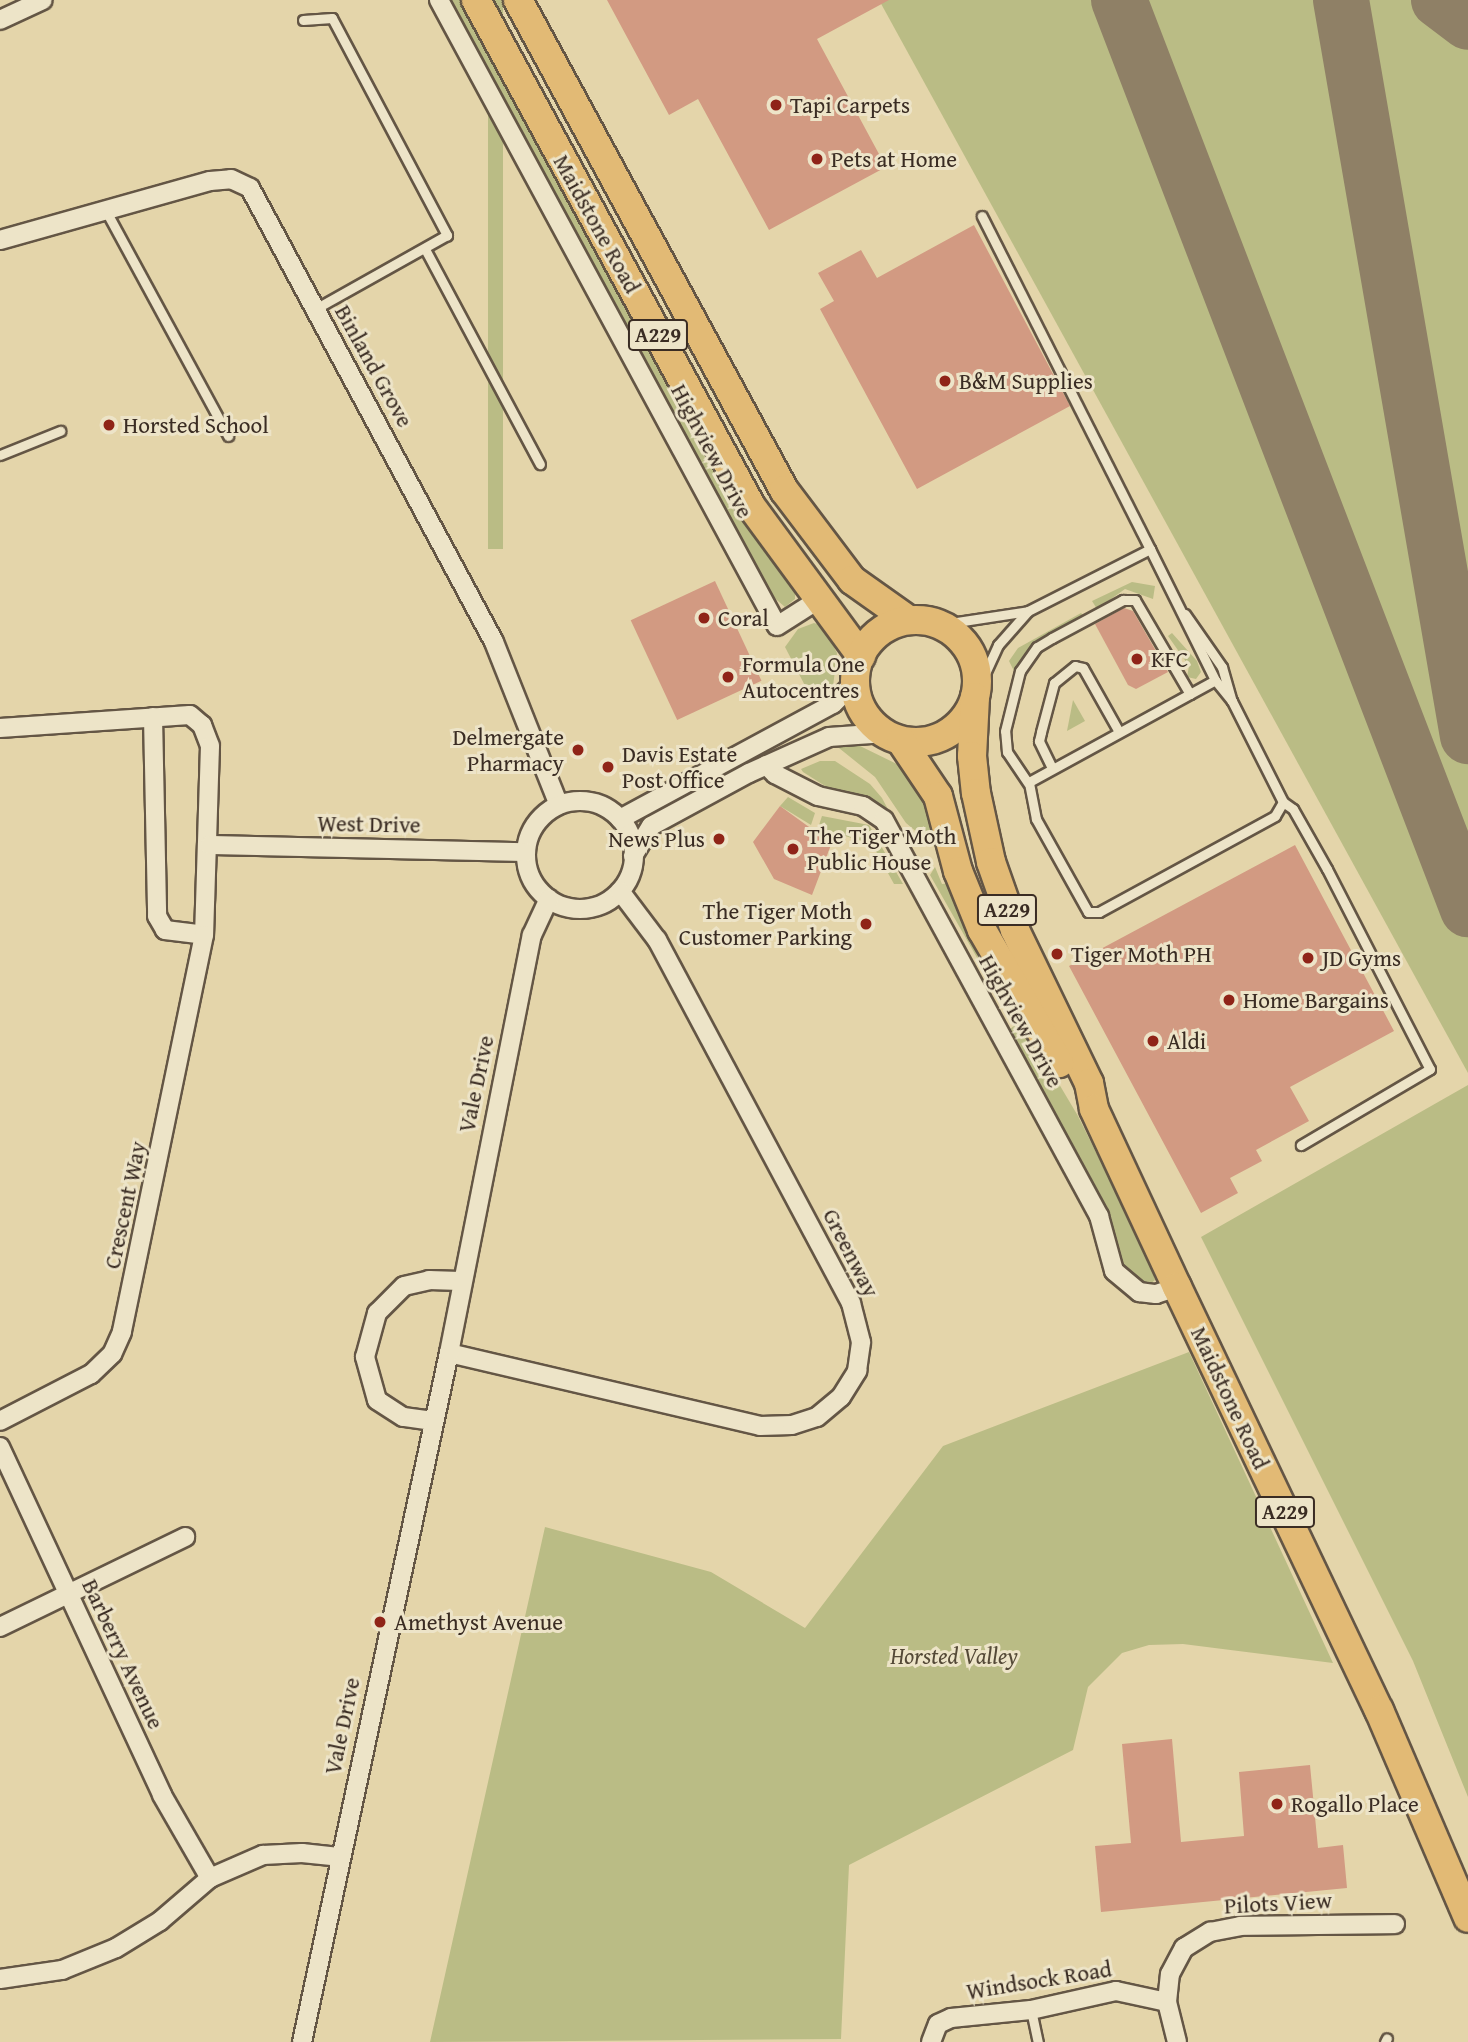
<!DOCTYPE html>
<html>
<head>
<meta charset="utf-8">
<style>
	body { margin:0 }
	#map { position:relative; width:1468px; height:2042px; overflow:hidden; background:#e4d5aa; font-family:"Gentium Book Plus",serif }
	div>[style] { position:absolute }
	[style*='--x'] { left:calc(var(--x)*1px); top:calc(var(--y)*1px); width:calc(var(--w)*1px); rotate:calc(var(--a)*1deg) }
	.green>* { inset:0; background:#babc85; transform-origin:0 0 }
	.taxiway>* { height:56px; margin:-28px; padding:0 28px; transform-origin:28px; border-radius:28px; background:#8f8066 }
	.building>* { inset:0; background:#d29a82; transform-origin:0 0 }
	.roads { filter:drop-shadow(2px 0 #645645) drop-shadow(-2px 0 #645645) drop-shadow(0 2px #645645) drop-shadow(0 -2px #645645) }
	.service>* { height:9px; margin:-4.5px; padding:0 4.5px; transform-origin:4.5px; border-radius:4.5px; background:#ede4c8 }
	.minor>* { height:18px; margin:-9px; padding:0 9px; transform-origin:9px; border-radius:9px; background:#ede4c8 }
	.minor>.ring { margin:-9px; padding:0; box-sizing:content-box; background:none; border:18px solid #ede4c8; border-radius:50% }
	.primary>* { height:28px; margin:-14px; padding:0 14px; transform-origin:14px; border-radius:14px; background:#e2ba75 }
	.primary>.ring { margin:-14px; padding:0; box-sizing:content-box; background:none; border:28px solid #e2ba75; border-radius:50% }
	.dots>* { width:19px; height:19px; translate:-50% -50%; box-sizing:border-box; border:4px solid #ede4c8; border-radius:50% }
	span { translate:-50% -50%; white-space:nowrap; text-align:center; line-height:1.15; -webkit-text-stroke:6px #ede4c8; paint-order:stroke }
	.shield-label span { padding:2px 5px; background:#ede4c8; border:2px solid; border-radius:5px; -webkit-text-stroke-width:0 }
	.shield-label { font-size:21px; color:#3a2c23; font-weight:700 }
	.poi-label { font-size:23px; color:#3a2c23 }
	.left { translate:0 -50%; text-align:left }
	.right { translate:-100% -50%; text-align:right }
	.street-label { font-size:23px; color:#3a2c23 }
	.park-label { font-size:23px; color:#544937; font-style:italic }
</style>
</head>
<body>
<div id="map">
	<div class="green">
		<div style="clip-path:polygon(451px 0,462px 0,688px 416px,760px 543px,795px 592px,795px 599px,785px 607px,771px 595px)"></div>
		<div style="left:488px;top:0;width:15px;height:549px"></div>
		<div style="clip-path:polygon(879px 0,1468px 0,1468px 1073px)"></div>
		<div style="clip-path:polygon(1132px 582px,1155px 586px,1153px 599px,1125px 589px,1097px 609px,1092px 601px)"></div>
		<div style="clip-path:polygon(1081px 613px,1084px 616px,1032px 644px,1014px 671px,1009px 661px,1018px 648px)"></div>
		<div style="clip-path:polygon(814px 623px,823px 626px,837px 653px,833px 687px,814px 703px,785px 647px,798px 629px)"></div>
		<div style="clip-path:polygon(1172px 633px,1197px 661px,1201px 672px,1196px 679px,1187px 677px,1189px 666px,1168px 636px)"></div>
		<div style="clip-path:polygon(1073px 700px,1085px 721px,1067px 731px)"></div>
		<div style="clip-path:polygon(834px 744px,858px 745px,905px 768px,922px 790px,942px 853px,906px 823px,875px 777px)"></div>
		<div style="clip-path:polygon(820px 761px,835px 761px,870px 784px,882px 798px,902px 836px,875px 801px,833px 791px,803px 772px,801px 769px)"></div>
		<div style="clip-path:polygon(788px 797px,815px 813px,811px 825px,780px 806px)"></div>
		<div style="clip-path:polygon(822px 816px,869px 825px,903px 884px,894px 884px,872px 844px,818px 828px)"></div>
		<div style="clip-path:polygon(935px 867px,942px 884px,951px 883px,980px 963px,930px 875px)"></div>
		<div style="clip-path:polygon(1021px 1020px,1078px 1116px,1116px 1193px,1153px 1270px,1155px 1280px,1149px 1285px,1144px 1287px,1119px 1266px,1106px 1212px,1009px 1030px)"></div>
		<div style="clip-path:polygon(1468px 1085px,1468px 1797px,1413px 1661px,1201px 1237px)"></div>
		<div style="clip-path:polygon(1189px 1352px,1333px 1663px,1183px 1644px,1149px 1645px,1122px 1653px,1088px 1687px,1073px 1750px,849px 1865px,841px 2039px,430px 2042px,545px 1527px,711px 1572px,805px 1628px,943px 1446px)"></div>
	</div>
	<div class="taxiway">
		<div style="--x:1119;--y:0;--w:974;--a:69"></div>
		<div style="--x:1341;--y:0;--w:747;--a:80.21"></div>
		<div style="--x:1439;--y:0;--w:36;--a:37"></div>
	</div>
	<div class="building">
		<div style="clip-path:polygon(607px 0,889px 0,817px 39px,886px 167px,769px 230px,698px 99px,669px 115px)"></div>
		<div style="clip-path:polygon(974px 225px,1070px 406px,917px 489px,820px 309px,834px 301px,818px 273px,861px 250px,877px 278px)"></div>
		<div style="left:715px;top:581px;width:110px;height:93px;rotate:65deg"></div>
		<div style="clip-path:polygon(1124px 608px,1133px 611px,1168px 672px,1136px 689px,1128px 685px,1095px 624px)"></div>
		<div style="clip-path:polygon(780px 806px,816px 832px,834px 837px,812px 895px,774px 879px,753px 842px)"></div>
		<div style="clip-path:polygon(1295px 845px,1394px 1031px,1290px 1087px,1309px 1121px,1256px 1150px,1262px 1161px,1230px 1178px,1238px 1193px,1201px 1213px,1069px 966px)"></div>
		<div style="clip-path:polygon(1172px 1739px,1181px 1842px,1244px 1836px,1239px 1772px,1310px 1765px,1318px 1848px,1343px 1845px,1347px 1888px,1101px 1912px,1095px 1846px,1131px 1843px,1122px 1744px)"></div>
	</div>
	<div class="roads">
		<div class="service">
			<div style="--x:303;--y:20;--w:29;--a:-4"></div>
			<div style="--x:332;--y:18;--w:246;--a:62.1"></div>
			<div style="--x:447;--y:235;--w:151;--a:150.7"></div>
			<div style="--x:106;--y:211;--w:256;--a:61.5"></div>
			<div style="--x:425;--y:249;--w:244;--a:61.9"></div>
			<div style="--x:0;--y:455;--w:65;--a:-21.8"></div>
			<div style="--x:1150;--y:549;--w:146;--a:63.6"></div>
			<div style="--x:1185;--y:614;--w:65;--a:55.1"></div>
			<div style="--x:1222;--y:667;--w:35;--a:74"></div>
			<div style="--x:1232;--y:701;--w:113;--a:63.2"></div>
			<div style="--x:1283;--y:802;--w:16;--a:120"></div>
			<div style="--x:1275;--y:816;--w:200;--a:151.4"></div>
			<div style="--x:1099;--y:912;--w:11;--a:180"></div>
			<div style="--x:1088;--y:912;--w:107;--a:-119.2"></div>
			<div style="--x:1036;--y:819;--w:38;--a:-101"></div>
			<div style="--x:1029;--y:782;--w:212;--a:-28.7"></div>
			<div style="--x:1215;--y:680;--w:27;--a:51"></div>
			<div style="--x:937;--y:625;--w:92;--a:-8.7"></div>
			<div style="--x:1028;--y:611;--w:137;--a:-26.9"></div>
			<div style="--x:1150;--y:549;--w:373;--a:-116.8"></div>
			<div style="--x:976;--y:693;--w:53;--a:-65.4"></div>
			<div style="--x:998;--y:645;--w:45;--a:-48.6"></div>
			<div style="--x:1052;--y:768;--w:30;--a:-116"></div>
			<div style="--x:1039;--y:741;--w:9;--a:-77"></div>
			<div style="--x:1041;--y:732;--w:51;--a:-75.1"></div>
			<div style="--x:1054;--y:683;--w:27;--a:-39"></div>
			<div style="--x:1075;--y:666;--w:8;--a:14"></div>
			<div style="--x:1083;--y:668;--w:73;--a:60.6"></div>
			<div style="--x:1028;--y:783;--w:37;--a:-124"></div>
			<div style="--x:1007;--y:752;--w:21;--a:-95"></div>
			<div style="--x:1005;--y:731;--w:62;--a:-76"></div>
			<div style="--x:1020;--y:671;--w:29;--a:-55"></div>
			<div style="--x:1037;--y:647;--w:17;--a:-31"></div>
			<div style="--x:1052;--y:638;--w:81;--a:-28.2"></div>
			<div style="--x:1123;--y:600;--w:12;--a:0"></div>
			<div style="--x:1135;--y:600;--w:109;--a:59.7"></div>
			<div style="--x:1283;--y:802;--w:12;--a:35"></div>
			<div style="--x:1293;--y:809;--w:69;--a:60.5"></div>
			<div style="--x:1327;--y:869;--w:225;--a:62.8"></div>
			<div style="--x:1430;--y:1069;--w:150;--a:149.5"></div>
			<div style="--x:1031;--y:2010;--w:33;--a:78"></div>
			<div style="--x:1385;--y:2042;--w:4;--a:-63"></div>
		</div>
		<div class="minor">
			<div style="--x:439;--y:0;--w:711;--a:61.63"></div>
			<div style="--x:777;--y:626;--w:49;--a:-32.4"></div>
			<div style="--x:0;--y:20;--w:47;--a:-24.9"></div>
			<div style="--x:0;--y:240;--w:218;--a:-15.7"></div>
			<div style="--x:210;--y:181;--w:21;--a:-5"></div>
			<div style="--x:231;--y:179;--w:21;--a:25"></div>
			<div style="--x:250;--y:188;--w:515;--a:61.74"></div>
			<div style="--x:494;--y:642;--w:175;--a:68.3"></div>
			<div style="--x:153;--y:717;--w:199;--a:88.8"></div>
			<div style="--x:157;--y:916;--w:16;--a:60"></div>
			<div style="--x:165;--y:930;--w:39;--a:7"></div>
			<div style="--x:0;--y:728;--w:190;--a:-3.9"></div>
			<div style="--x:190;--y:715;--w:16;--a:40"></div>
			<div style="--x:202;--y:725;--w:22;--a:69"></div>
			<div style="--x:210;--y:746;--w:189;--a:91.8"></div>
			<div style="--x:204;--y:935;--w:405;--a:101.7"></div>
			<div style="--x:122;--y:1332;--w:24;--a:114"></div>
			<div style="--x:112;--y:1354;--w:29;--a:136"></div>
			<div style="--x:91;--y:1374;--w:102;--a:152.7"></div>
			<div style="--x:766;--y:765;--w:13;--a:45"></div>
			<div style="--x:775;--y:774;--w:48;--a:27.1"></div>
			<div style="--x:818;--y:796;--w:46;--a:12.5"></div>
			<div style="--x:863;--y:806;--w:25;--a:34"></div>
			<div style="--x:884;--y:820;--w:451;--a:61.5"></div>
			<div style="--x:1099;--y:1216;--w:57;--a:74.7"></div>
			<div style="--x:1114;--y:1271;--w:33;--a:40"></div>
			<div style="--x:1139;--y:1292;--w:17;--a:7"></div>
			<div style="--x:1156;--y:1294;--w:22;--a:-18"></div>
			<div class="ring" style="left:526px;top:801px;width:90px;height:90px"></div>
			<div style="--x:620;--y:819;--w:242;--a:-28.4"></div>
			<div style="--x:833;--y:704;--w:31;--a:-45"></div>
			<div style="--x:210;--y:845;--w:316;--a:1.3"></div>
			<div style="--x:633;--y:856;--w:35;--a:-59"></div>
			<div style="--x:651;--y:826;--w:111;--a:-28.4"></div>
			<div style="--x:749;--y:773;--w:88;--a:-24.2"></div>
			<div style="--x:829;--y:737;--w:57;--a:-4"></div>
			<div style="--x:449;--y:1353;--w:319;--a:13.2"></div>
			<div style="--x:760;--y:1426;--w:32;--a:-2"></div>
			<div style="--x:792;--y:1425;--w:26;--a:-18"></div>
			<div style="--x:817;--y:1417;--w:31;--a:-40"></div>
			<div style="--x:841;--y:1397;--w:31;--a:-58"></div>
			<div style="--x:857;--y:1371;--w:29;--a:-82"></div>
			<div style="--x:861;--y:1342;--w:40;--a:-104.4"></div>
			<div style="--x:851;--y:1303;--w:412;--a:-118.1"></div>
			<div style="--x:657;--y:940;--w:61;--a:-127.1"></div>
			<div style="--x:433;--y:1421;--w:30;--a:-172"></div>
			<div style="--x:403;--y:1417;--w:31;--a:-147"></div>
			<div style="--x:377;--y:1400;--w:45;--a:-105.6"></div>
			<div style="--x:365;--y:1357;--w:46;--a:-74.7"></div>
			<div style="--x:377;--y:1313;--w:38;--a:-45"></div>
			<div style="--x:404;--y:1286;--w:26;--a:-13"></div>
			<div style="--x:429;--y:1280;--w:31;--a:2"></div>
			<div style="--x:0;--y:1447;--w:384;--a:65"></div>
			<div style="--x:162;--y:1795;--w:96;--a:60"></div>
			<div style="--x:0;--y:1627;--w:206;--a:-25.9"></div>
			<div style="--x:0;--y:1979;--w:63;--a:-8.3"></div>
			<div style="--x:62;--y:1970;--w:58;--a:-22.2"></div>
			<div style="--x:116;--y:1948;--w:52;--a:-31.5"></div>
			<div style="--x:160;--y:1921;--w:66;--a:-40.7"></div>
			<div style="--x:210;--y:1878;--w:58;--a:-23.5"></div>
			<div style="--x:263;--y:1855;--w:39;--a:-3"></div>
			<div style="--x:302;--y:1853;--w:37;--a:6"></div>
			<div style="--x:302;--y:2042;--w:705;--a:-77.96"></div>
			<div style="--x:449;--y:1353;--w:426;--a:-78.8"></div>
			<div style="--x:532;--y:935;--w:40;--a:-65"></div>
			<div style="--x:931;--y:2042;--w:19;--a:-69"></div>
			<div style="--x:938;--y:2024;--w:14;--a:-25"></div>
			<div style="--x:951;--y:2018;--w:80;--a:-5.7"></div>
			<div style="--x:1031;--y:2010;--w:87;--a:-12.6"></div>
			<div style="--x:1116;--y:1991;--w:52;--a:12.2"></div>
			<div style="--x:1177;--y:2042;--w:41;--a:-104"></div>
			<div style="--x:1167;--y:2002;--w:28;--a:-84"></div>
			<div style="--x:1170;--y:1974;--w:30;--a:-62"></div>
			<div style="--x:1184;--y:1948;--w:31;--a:-32"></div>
			<div style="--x:1210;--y:1932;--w:31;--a:-11"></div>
			<div style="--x:1240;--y:1926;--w:155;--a:-0.7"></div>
		</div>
		<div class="primary">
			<div style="--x:476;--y:0;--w:576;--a:61.48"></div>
			<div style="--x:751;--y:506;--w:186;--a:53.7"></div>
			<div style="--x:518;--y:0;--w:558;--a:61.5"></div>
			<div style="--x:784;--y:490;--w:113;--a:52.9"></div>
			<div style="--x:852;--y:580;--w:67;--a:35.3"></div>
			<div class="ring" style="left:855px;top:620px;width:94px;height:94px"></div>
			<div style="--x:975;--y:697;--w:59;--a:92.9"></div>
			<div style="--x:972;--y:756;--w:37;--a:84"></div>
			<div style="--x:976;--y:793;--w:71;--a:77.7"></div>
			<div style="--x:991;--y:862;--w:72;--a:70.6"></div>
			<div style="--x:1015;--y:930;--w:170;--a:64.2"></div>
			<div style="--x:1089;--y:1083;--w:26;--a:79"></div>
			<div style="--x:1094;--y:1109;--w:196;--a:65"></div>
			<div style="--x:1177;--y:1287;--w:469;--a:64.5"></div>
			<div style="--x:1379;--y:1710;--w:226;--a:66.8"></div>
			<div style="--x:901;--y:741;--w:66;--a:56.1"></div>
			<div style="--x:938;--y:796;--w:78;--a:75.1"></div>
			<div style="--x:958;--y:871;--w:64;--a:67.9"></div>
			<div style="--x:982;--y:930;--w:154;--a:59.9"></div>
		</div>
	</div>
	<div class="dots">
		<div style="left:776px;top:105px;background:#8f2418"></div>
		<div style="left:817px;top:159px;background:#8f2418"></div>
		<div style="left:945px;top:381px;background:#8f2418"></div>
		<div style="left:109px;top:425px;background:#8f2418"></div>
		<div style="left:704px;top:618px;background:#8f2418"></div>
		<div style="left:1137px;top:659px;background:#8f2418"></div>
		<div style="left:728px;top:677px;background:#8f2418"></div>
		<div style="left:578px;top:750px;background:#8f2418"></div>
		<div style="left:608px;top:767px;background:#8f2418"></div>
		<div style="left:719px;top:839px;background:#8f2418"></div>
		<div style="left:793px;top:849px;background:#8f2418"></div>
		<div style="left:866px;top:924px;background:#8f2418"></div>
		<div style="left:1057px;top:954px;background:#8f2418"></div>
		<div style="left:1308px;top:958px;background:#8f2418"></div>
		<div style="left:1229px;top:1000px;background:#8f2418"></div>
		<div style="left:1153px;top:1041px;background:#8f2418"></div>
		<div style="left:380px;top:1622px;background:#8f2418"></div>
		<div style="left:1277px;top:1804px;background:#8f2418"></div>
	</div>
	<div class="shield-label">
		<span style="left:658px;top:335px">A229</span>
		<span style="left:1007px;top:910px">A229</span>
		<span style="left:1285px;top:1512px">A229</span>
	</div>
	<div class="poi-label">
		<span class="left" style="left:790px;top:105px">Tapi Carpets</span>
		<span class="left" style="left:831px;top:159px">Pets at Home</span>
		<span class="left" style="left:959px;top:381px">B&amp;M Supplies</span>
		<span class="left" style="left:123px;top:425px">Horsted School</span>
		<span class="left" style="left:718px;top:618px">Coral</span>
		<span class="left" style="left:1151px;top:659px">KFC</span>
		<span class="left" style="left:742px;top:677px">Formula One<br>Autocentres</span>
		<span class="right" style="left:564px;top:750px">Delmergate<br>Pharmacy</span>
		<span class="left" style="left:622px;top:767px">Davis Estate<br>Post Office</span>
		<span class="left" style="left:807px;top:849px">The Tiger Moth<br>Public House</span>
		<span class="right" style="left:705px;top:839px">News Plus</span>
		<span class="right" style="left:852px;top:924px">The Tiger Moth<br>Customer Parking</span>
		<span class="left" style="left:1071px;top:954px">Tiger Moth PH</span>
		<span class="left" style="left:1322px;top:958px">JD Gyms</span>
		<span class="left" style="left:1243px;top:1000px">Home Bargains</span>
		<span class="left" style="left:1167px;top:1041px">Aldi</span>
		<span class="left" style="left:394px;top:1622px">Amethyst Avenue</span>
		<span class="left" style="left:1291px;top:1804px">Rogallo Place</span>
	</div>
	<div class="street-label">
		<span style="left:597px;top:224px;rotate:61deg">Maidstone Road</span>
		<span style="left:374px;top:366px;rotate:61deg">Binland Grove</span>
		<span style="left:712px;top:451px;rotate:62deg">Highview Drive</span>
		<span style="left:369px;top:824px;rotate:1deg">West Drive</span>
		<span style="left:1021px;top:1021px;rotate:61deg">Highview Drive</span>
		<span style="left:476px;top:1084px;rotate:-78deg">Vale Drive</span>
		<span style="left:125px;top:1205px;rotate:-78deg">Crescent Way</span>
		<span style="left:851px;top:1253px;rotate:63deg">Greenway</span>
		<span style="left:1230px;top:1398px;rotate:65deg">Maidstone Road</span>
		<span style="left:123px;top:1654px;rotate:65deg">Barberry Avenue</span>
		<span style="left:342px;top:1726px;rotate:-78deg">Vale Drive</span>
		<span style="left:1278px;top:1903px;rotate:-3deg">Pilots View</span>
		<span style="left:1039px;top:1980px;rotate:-9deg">Windsock Road</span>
	</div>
	<div class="park-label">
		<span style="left:954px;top:1656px">Horsted Valley</span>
	</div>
</div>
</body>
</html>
